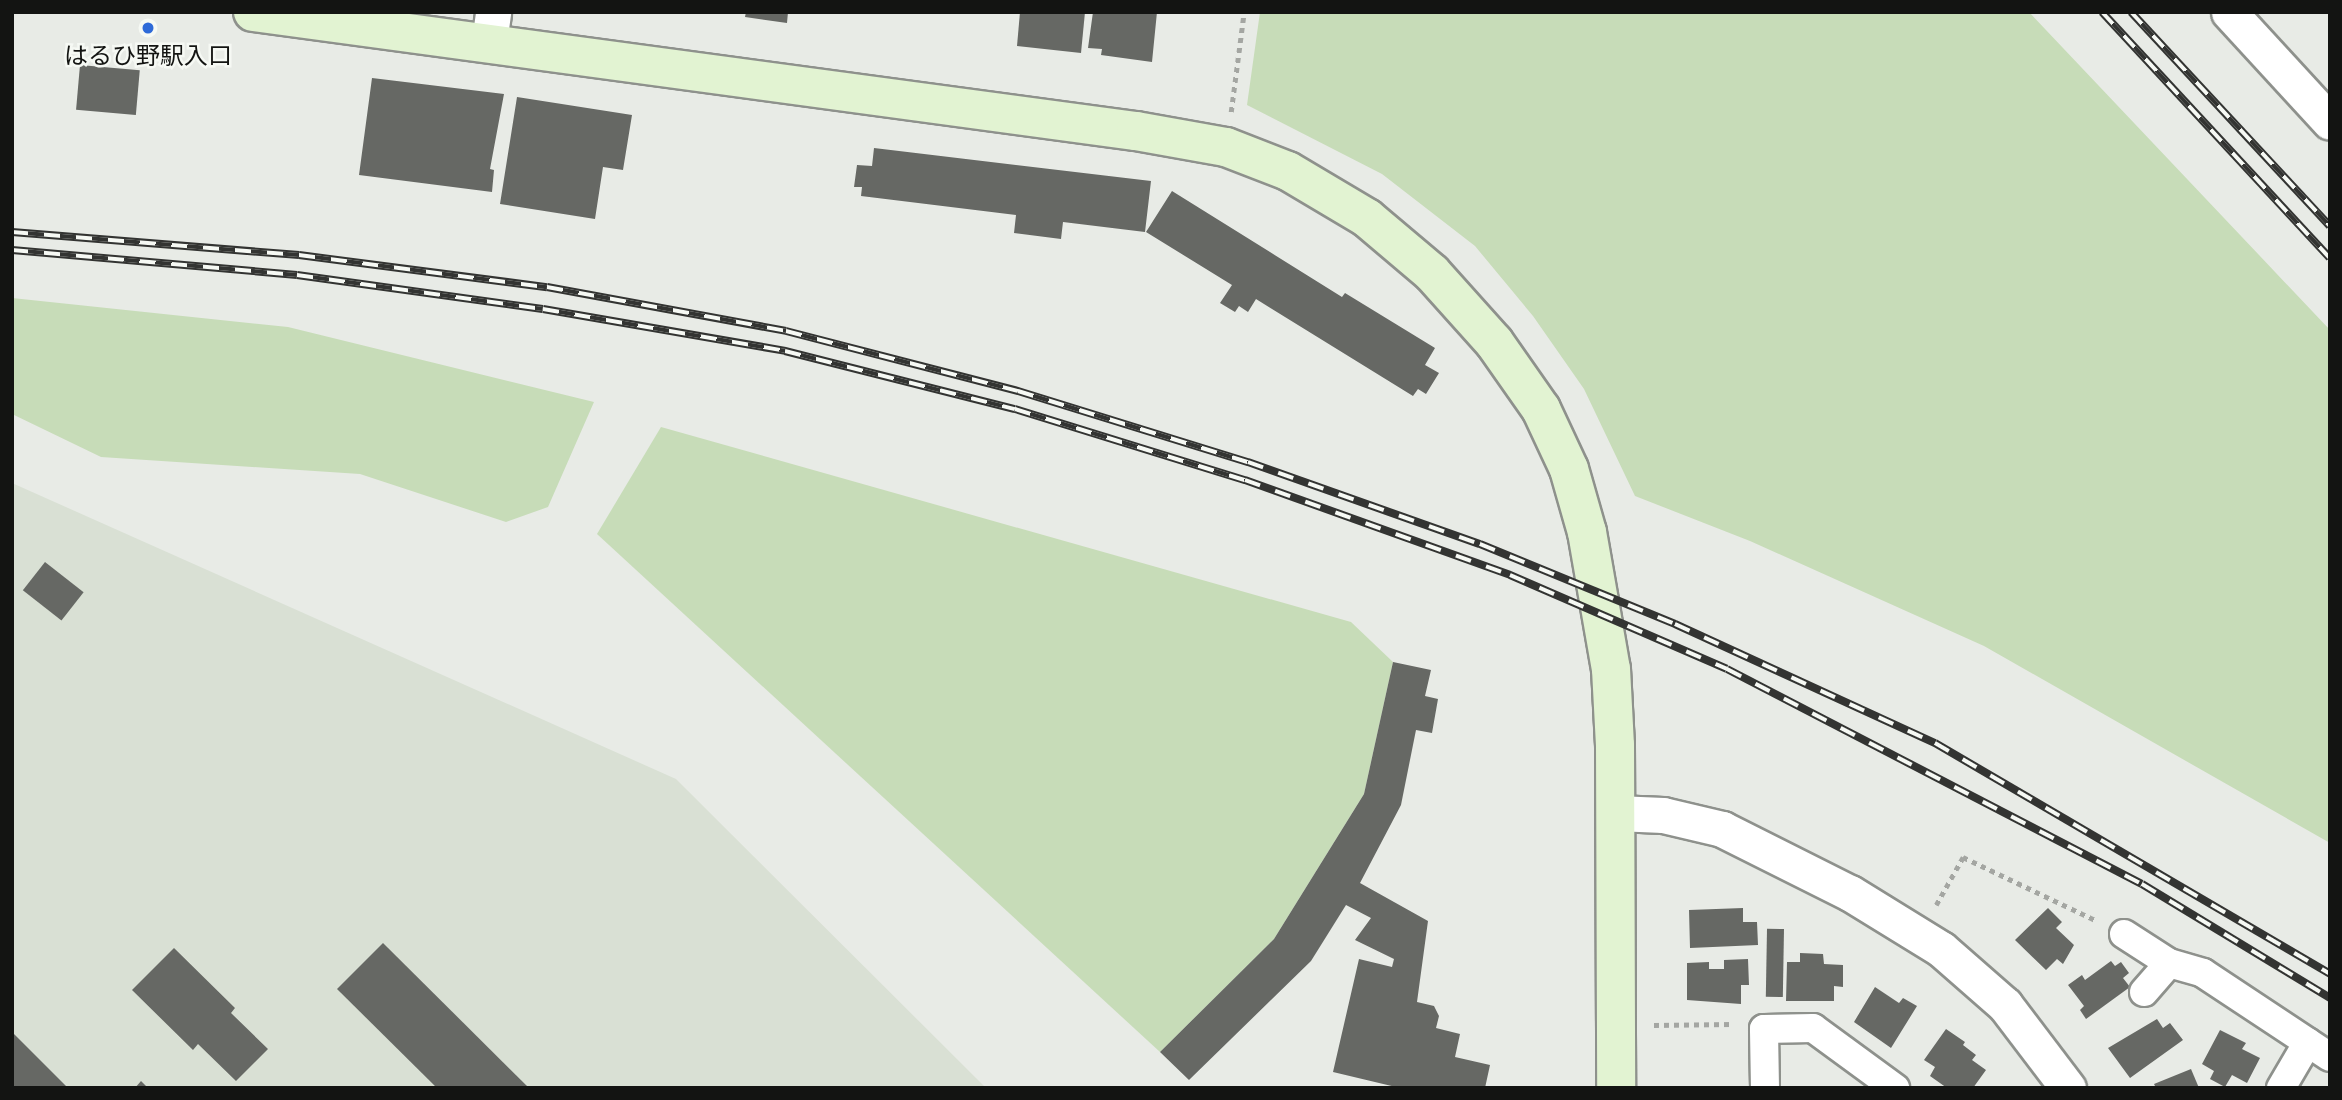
<!DOCTYPE html>
<html>
<head>
<meta charset="utf-8">
<style>
	body { margin:0 }
	#map { position:relative; width:2342px; height:1100px; overflow:hidden; background:#e8ebe6; font-family:Literata,"Noto Sans JP",serif }
	div>[style] { position:absolute }
	[style*='--x'] { left:calc(var(--x)*1px); top:calc(var(--y)*1px); width:calc(var(--w)*1px); rotate:calc(var(--a)*1deg) }
	.built>* { inset:0; background:#d9e0d4 }
	.green>* { inset:0; background:#c7dcb8 }
	.building>* { inset:0; background:#666864; transform-origin:0 0 }
	.path>* { height:4.5px; margin-top:-2.25px; transform-origin:0; background:repeating-linear-gradient(90deg,#a4a6a2 0 5px,transparent 0 10px) }
	.roads { filter:drop-shadow(2px 0 #8e918c) drop-shadow(-2px 0 #8e918c) drop-shadow(0 2px #8e918c) drop-shadow(0 -2px #8e918c) }
	.minor>* { height:28px; margin:-14px; padding:0 14px; transform-origin:14px; border-radius:14px; background:#fff }
	.tertiary>* { height:35px; margin:-17.5px; padding:0 17.5px; transform-origin:17.5px; border-radius:17.5px; background:#fff }
	.secondary>* { height:38px; margin:-19px; padding:0 19px; transform-origin:19px; border-radius:19px; background:#e2f3d2 }
	.rail>* { height:8px; margin-top:-4px; transform-origin:0; background:repeating-linear-gradient(90deg,#f6f9f4 0 16px,#333432 0 32px); box-sizing:border-box; border-block:2px solid #333432 }
	.dots>* { width:19px; height:19px; translate:-50% -50%; box-sizing:border-box; border:4px solid #f6f9f4; border-radius:50% }
	span { translate:-50% -50%; white-space:nowrap; text-align:center; line-height:1.15; -webkit-text-stroke:5px #f6f9f4; paint-order:stroke }
	.poi-label { font-size:24px; color:#131412 }
	.frame { position:absolute; inset:0; border:14px solid #131412; pointer-events:none }
</style>
</head>
<body>
<div id="map">
	<div class="built">
		<div style="clip-path:polygon(12px 483px,676px 779px,986px 1088px,12px 1088px)"></div>
	</div>
	<div class="green">
		<div style="clip-path:polygon(1260px 12px,2029px 12px,2330px 330px,2330px 843px,1984px 646px,1750px 541px,1635px 496px,1584px 389px,1533px 316px,1475px 246px,1382px 174px,1247px 105px)"></div>
		<div style="clip-path:polygon(12px 298px,288px 327px,594px 402px,548px 507px,506px 522px,360px 474px,101px 457px,12px 414px)"></div>
		<div style="clip-path:polygon(661px 427px,1351px 622px,1393px 662px,1364px 794px,1274px 939px,1160px 1052px,597px 534px)"></div>
	</div>
	<div class="building">
		<div style="clip-path:polygon(746px 12px,788px 12px,787px 23px,745px 17px)"></div>
		<div style="clip-path:polygon(1020px 12px,1085px 12px,1081px 53px,1017px 46px)"></div>
		<div style="clip-path:polygon(1093px 12px,1157px 12px,1152px 62px,1101px 55px,1102px 49px,1088px 48px)"></div>
		<div style="left:80px;top:65px;width:60px;height:45px;rotate:5deg"></div>
		<div style="clip-path:polygon(372px 78px,504px 94px,490px 169px,494px 170px,492px 192px,359px 175px)"></div>
		<div style="clip-path:polygon(517px 97px,632px 115px,623px 170px,603px 167px,595px 219px,500px 204px)"></div>
		<div style="clip-path:polygon(874px 148px,1151px 181px,1145px 232px,1063px 222px,1061px 239px,1014px 233px,1016px 215px,861px 196px,862px 187px,854px 187px,857px 165px,872px 166px)"></div>
		<div style="clip-path:polygon(1172px 191px,1342px 297px,1345px 293px,1435px 348px,1425px 365px,1439px 373px,1426px 394px,1418px 389px,1413px 396px,1256px 299px,1248px 312px,1239px 306px,1235px 312px,1220px 303px,1232px 285px,1146px 232px)"></div>
		<div style="left:45px;top:562px;width:49px;height:36px;rotate:38deg"></div>
		<div style="clip-path:polygon(1393px 662px,1431px 670px,1425px 696px,1438px 699px,1432px 733px,1416px 730px,1401px 805px,1360px 883px,1428px 921px,1417px 1002px,1434px 1006px,1439px 1016px,1436px 1028px,1460px 1034px,1455px 1057px,1490px 1065px,1485px 1088px,1400px 1088px,1333px 1072px,1359px 959px,1392px 967px,1394px 959px,1355px 940px,1371px 918px,1346px 905px,1311px 961px,1189px 1080px,1160px 1052px,1274px 939px,1364px 794px)"></div>
		<div style="clip-path:polygon(1743px 908px,1743px 922px,1757px 922px,1758px 945px,1690px 948px,1689px 910px)"></div>
		<div style="clip-path:polygon(2048px 908px,2062px 922px,2056px 928px,2074px 945px,2063px 964px,2057px 959px,2046px 970px,2015px 940px)"></div>
		<div style="left:1784px;top:929px;width:68px;height:17px;rotate:91deg"></div>
		<div style="clip-path:polygon(383px 943px,529px 1088px,437px 1088px,337px 989px)"></div>
		<div style="clip-path:polygon(174px 948px,235px 1008px,231px 1013px,268px 1049px,236px 1081px,198px 1044px,193px 1050px,132px 990px)"></div>
		<div style="clip-path:polygon(1800px 953px,1823px 954px,1824px 964px,1843px 965px,1843px 987px,1834px 986px,1834px 1001px,1786px 1001px,1787px 962px,1800px 962px)"></div>
		<div style="clip-path:polygon(1748px 959px,1749px 985px,1741px 985px,1741px 1004px,1687px 1000px,1687px 963px,1709px 962px,1709px 969px,1724px 969px,1724px 960px)"></div>
		<div style="clip-path:polygon(2111px 961px,2115px 966px,2121px 962px,2129px 973px,2123px 978px,2130px 987px,2086px 1019px,2080px 1010px,2084px 1006px,2068px 985px,2082px 975px,2085px 980px)"></div>
		<div style="clip-path:polygon(1875px 987px,1899px 1003px,1903px 998px,1917px 1006px,1891px 1048px,1854px 1022px)"></div>
		<div style="clip-path:polygon(2157px 1019px,2163px 1028px,2170px 1023px,2183px 1040px,2130px 1078px,2108px 1048px)"></div>
		<div style="clip-path:polygon(1946px 1029px,1965px 1042px,1963px 1045px,1976px 1055px,1972px 1060px,1986px 1070px,1973px 1088px,1947px 1088px,1930px 1076px,1935px 1067px,1924px 1060px)"></div>
		<div style="clip-path:polygon(2220px 1030px,2246px 1043px,2242px 1049px,2260px 1058px,2247px 1083px,2232px 1075px,2225px 1087px,2210px 1079px,2214px 1071px,2202px 1064px)"></div>
		<div style="clip-path:polygon(12px 1032px,68px 1088px,12px 1088px)"></div>
		<div style="clip-path:polygon(2191px 1069px,2199px 1088px,2156px 1088px,2154px 1084px)"></div>
		<div style="clip-path:polygon(141px 1081px,148px 1088px,135px 1088px)"></div>
	</div>
	<div class="path">
		<div style="--x:1231;--y:112;--w:101;--a:-82.6"></div>
		<div style="--x:1936;--y:905;--w:55;--a:-60.6"></div>
		<div style="--x:1963;--y:857;--w:146;--a:25.5"></div>
		<div style="--x:1654;--y:1025;--w:78;--a:-0.7"></div>
	</div>
	<div class="roads">
		<div class="minor">
			<div style="--x:2124;--y:934;--w:54;--a:32.8"></div>
			<div style="--x:2169;--y:963;--w:35;--a:16"></div>
			<div style="--x:2203;--y:973;--w:152;--a:33.5"></div>
			<div style="--x:2144;--y:992;--w:38;--a:-49"></div>
			<div style="--x:1765;--y:1088;--w:59;--a:-91"></div>
			<div style="--x:1764;--y:1029;--w:49;--a:-1.2"></div>
			<div style="--x:1813;--y:1028;--w:102;--a:36.2"></div>
			<div style="--x:2281;--y:1088;--w:53;--a:-59.6"></div>
		</div>
		<div class="tertiary">
			<div style="--x:2229;--y:12;--w:149;--a:47.4"></div>
			<div style="--x:489;--y:42;--w:30;--a:-82"></div>
			<div style="--x:1616;--y:813;--w:47;--a:2.4"></div>
			<div style="--x:1663;--y:815;--w:61;--a:13.3"></div>
			<div style="--x:1722;--y:829;--w:143;--a:26.6"></div>
			<div style="--x:1850;--y:893;--w:107;--a:31.6"></div>
			<div style="--x:1941;--y:949;--w:85;--a:41.2"></div>
			<div style="--x:2005;--y:1005;--w:104;--a:52.8"></div>
		</div>
		<div class="secondary">
			<div style="--x:253;--y:12;--w:891;--a:7.68"></div>
			<div style="--x:1136;--y:131;--w:91;--a:10.1"></div>
			<div style="--x:1226;--y:147;--w:66;--a:21.2"></div>
			<div style="--x:1288;--y:171;--w:92;--a:30.7"></div>
			<div style="--x:1367;--y:218;--w:85;--a:40.2"></div>
			<div style="--x:1432;--y:273;--w:93;--a:48.1"></div>
			<div style="--x:1494;--y:342;--w:82;--a:55"></div>
			<div style="--x:1541;--y:409;--w:66;--a:65"></div>
			<div style="--x:1569;--y:469;--w:66;--a:74.1"></div>
			<div style="--x:1587;--y:532;--w:139;--a:80.1"></div>
			<div style="--x:1611;--y:669;--w:76;--a:87"></div>
			<div style="--x:1615;--y:745;--w:343;--a:89.8"></div>
		</div>
	</div>
	<div class="rail">
		<div style="--x:2102;--y:12;--w:335;--a:47.2"></div>
		<div style="--x:2131;--y:12;--w:292;--a:47.1"></div>
		<div style="--x:12;--y:232;--w:288;--a:4.6"></div>
		<div style="--x:299;--y:255;--w:250;--a:7.4"></div>
		<div style="--x:547;--y:287;--w:243;--a:10.4"></div>
		<div style="--x:786;--y:331;--w:240;--a:14.5"></div>
		<div style="--x:1018;--y:391;--w:241;--a:17.2"></div>
		<div style="--x:1248;--y:462;--w:246;--a:19.5"></div>
		<div style="--x:1480;--y:544;--w:211;--a:22.3"></div>
		<div style="--x:1675;--y:624;--w:286;--a:24.6"></div>
		<div style="--x:1935;--y:743;--w:458;--a:30.3"></div>
		<div style="--x:12;--y:250;--w:286;--a:5"></div>
		<div style="--x:297;--y:275;--w:248;--a:7.9"></div>
		<div style="--x:543;--y:309;--w:246;--a:9.8"></div>
		<div style="--x:785;--y:351;--w:237;--a:14.2"></div>
		<div style="--x:1015;--y:409;--w:241;--a:17.2"></div>
		<div style="--x:1245;--y:480;--w:282;--a:19.7"></div>
		<div style="--x:1510;--y:575;--w:236;--a:23.4"></div>
		<div style="--x:1727;--y:669;--w:467;--a:27.4"></div>
		<div style="--x:2142;--y:884;--w:220;--a:31.2"></div>
	</div>
	<div class="dots">
		<div style="left:148px;top:28px;background:#2e6ad8"></div>
	</div>
	<div class="poi-label">
		<span style="left:148px;top:54px">はるひ野駅入口</span>
	</div>
	<div class="frame"></div>
</div>
</body>
</html>
